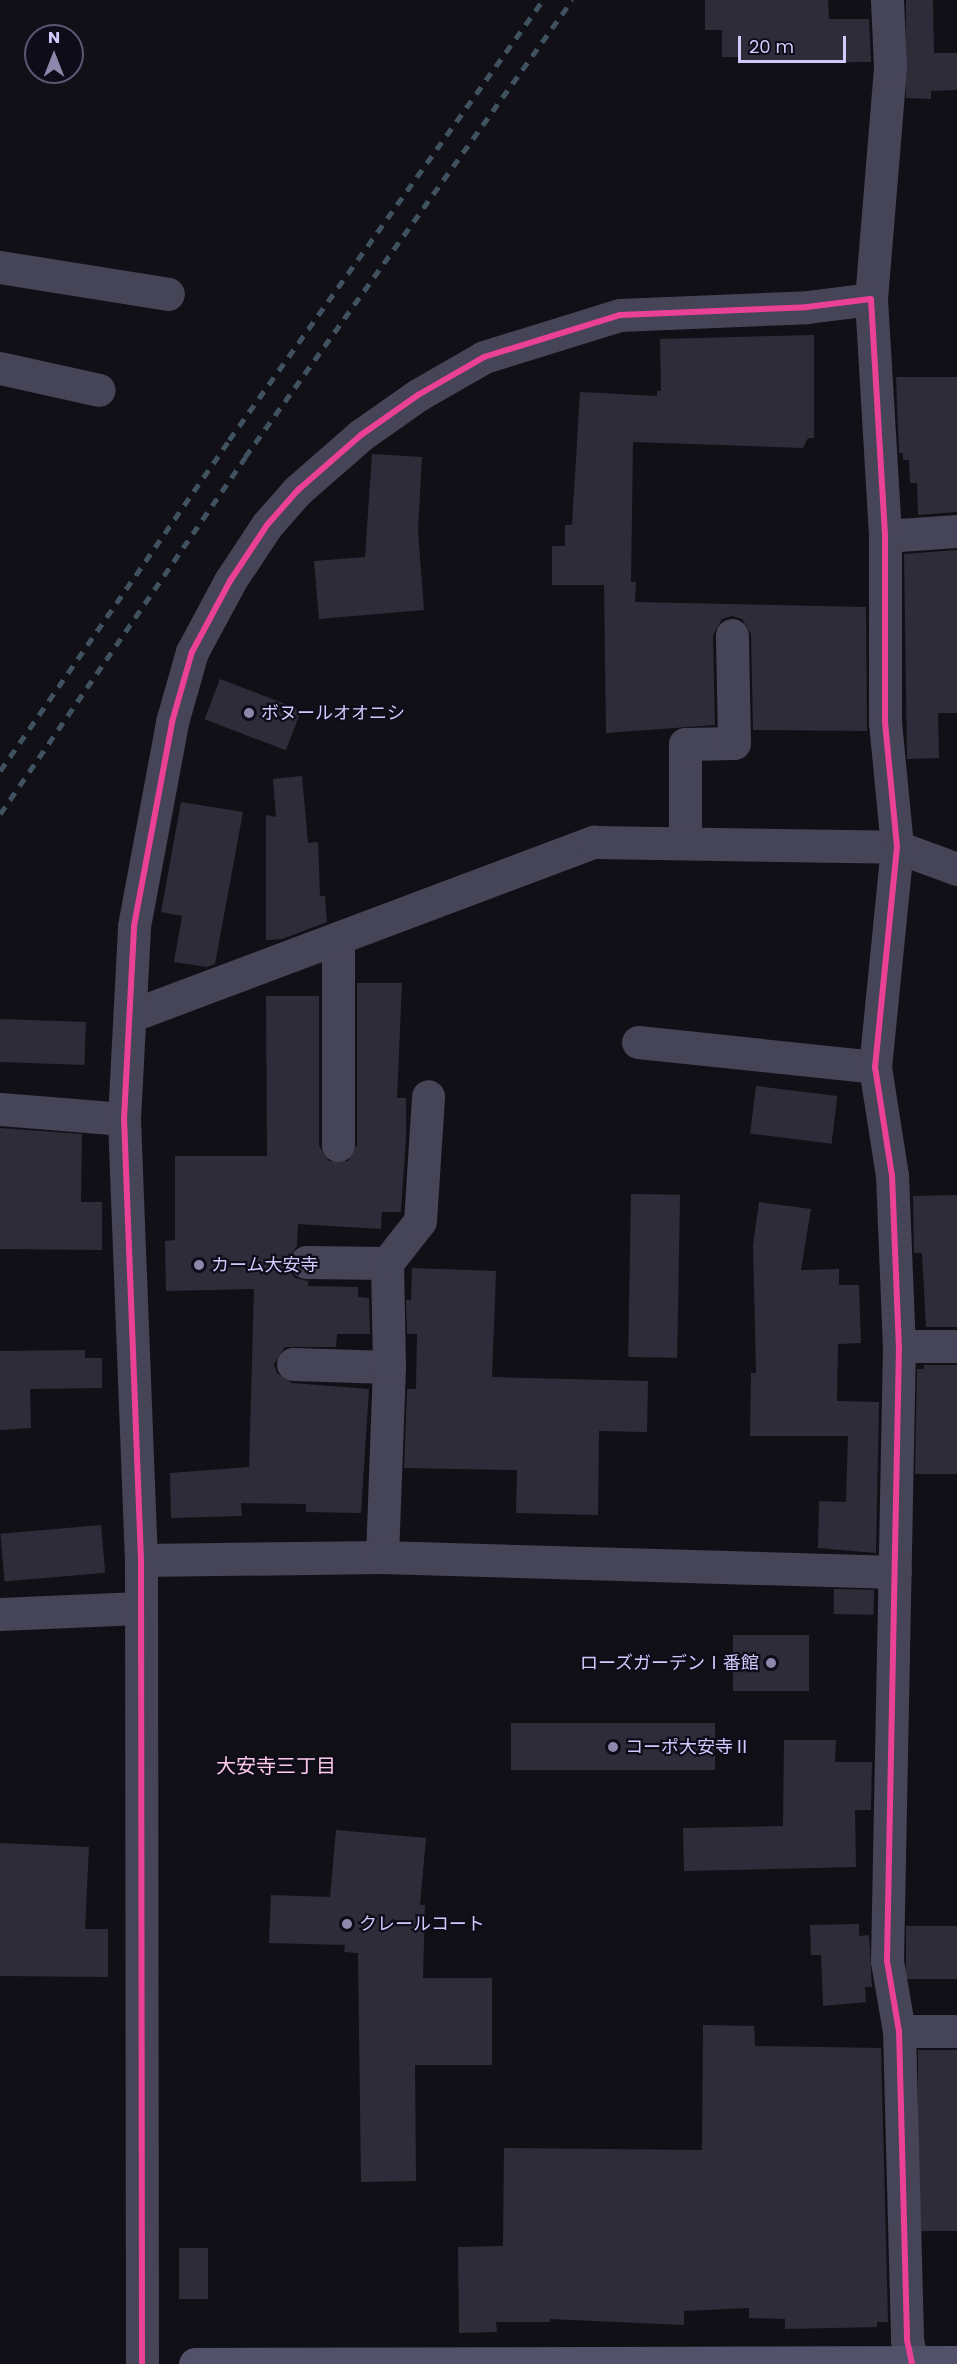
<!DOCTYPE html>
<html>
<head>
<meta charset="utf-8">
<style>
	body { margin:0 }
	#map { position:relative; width:957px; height:2364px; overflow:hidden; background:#111016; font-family:Poppins,"Noto Sans JP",sans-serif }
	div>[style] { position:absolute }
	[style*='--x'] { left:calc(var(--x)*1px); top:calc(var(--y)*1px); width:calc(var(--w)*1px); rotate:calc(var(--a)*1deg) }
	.building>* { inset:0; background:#2f2c3a; transform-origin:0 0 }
	.minor>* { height:33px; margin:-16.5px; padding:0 16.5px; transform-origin:16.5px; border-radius:16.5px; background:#464457 }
	.tertiary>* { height:33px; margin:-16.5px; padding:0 16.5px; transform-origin:16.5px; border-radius:16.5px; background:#464457 }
	.secondary>* { height:33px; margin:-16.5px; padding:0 16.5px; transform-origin:16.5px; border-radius:16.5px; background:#52516a }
	.rail>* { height:4.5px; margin-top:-2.25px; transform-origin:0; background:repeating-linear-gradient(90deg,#405160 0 9px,transparent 0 17px) }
	.cycleway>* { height:6px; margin:-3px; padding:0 3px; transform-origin:3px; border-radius:3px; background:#ea4096 }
	.dots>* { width:16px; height:16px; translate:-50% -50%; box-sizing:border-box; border:3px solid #0f0c1a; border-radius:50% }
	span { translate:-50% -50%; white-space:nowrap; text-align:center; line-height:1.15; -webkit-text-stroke:4.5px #0f0c1a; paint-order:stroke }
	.poi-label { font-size:18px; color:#d1c8fc }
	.left { translate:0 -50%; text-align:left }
	.right { translate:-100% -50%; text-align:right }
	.neighbourhood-label { font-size:20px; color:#fccae6 }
	.north { position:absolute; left:24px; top:24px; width:60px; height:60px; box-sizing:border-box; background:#0f0c1a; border:2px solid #5d5774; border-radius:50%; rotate:0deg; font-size:16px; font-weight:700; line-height:24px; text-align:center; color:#d1c8fc }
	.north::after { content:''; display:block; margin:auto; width:21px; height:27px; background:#8e88ac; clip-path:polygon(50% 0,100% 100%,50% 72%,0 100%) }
	.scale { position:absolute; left:738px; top:36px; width:108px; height:27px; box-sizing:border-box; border:3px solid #d1c8fc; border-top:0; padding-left:8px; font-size:18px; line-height:21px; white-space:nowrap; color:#d1c8fc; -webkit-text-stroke:4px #0f0c1a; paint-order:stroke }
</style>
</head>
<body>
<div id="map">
	<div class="building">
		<div style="clip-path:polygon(705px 0,828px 0,829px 19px,869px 19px,871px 62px,740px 63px,740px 57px,722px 57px,722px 30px,705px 30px)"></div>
		<div style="clip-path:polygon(906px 0,933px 0,934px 53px,957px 53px,957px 90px,931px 91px,931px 99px,906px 98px)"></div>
		<div style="clip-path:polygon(814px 335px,814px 438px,808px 438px,803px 448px,633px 442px,631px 582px,636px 582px,635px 602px,866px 607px,867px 731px,753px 730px,751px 634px,742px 619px,732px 616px,722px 619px,713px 635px,715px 725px,606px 733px,604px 585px,552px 585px,552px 546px,565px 546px,565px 525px,572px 525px,580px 392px,657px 396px,657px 391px,661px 391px,660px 339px)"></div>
		<div style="clip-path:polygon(896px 377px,957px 377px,957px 512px,918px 515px,917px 483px,910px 483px,909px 460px,903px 460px,903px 453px,899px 453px)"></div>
		<div style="clip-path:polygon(372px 454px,422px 457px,418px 531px,424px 610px,319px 619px,314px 561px,365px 557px)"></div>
		<div style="clip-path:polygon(957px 550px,957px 713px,938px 713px,939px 758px,907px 759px,904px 554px)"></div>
		<div style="left:220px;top:679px;width:87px;height:43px;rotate:21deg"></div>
		<div style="clip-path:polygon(302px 776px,308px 843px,318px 842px,320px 896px,325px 896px,327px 922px,282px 939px,266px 940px,266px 815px,276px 817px,273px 779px)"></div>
		<div style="clip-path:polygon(181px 802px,243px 812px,215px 964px,206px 967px,174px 962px,182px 916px,161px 912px)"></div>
		<div style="clip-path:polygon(357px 983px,402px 983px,397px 1098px,406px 1098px,406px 1138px,401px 1212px,382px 1212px,381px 1229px,298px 1224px,297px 1246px,287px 1261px,290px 1272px,295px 1278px,308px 1281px,308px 1286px,358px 1287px,358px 1297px,369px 1298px,370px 1334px,337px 1334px,336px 1347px,285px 1347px,274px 1364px,277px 1373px,292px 1383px,369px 1389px,361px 1513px,306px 1512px,306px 1504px,241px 1503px,242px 1516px,171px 1518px,170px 1473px,249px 1467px,254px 1289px,166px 1291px,165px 1241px,175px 1240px,175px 1156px,267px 1156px,266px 996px,319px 996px,319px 1146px,329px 1161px,348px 1161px,357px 1145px)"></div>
		<div style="left:0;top:1019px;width:86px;height:43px;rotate:2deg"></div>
		<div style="left:756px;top:1086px;width:82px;height:48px;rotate:7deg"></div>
		<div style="clip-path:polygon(0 1128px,82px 1134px,81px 1202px,102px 1202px,102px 1250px,0 1249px)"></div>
		<div style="left:631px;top:1194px;width:49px;height:163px;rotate:1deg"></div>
		<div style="clip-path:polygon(957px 1195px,957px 1327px,926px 1327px,922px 1253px,914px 1253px,913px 1196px)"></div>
		<div style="clip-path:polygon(759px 1202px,811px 1209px,801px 1270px,839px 1269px,839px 1285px,859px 1285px,861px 1343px,838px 1344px,837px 1401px,879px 1402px,876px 1553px,818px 1548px,819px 1501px,846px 1502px,848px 1436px,750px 1436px,751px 1373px,756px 1373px,753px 1245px)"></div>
		<div style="clip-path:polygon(412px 1268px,496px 1271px,492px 1377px,648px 1381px,647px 1432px,599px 1431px,598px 1515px,516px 1513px,517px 1470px,404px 1468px,407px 1389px,416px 1389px,417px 1334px,407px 1334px,406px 1300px,411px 1300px)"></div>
		<div style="clip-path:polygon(85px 1350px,85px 1358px,102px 1358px,102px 1388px,30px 1389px,31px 1428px,0 1430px,0 1351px)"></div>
		<div style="clip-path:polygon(924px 1365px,957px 1365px,957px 1474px,915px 1474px,917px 1369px,924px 1369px)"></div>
		<div style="left:101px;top:1525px;width:48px;height:101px;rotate:85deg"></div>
		<div style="left:834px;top:1589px;width:40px;height:25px;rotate:1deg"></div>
		<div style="left:733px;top:1635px;width:76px;height:56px"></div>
		<div style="left:511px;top:1723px;width:204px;height:47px"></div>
		<div style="clip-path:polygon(784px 1740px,836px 1740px,835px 1762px,872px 1762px,871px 1810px,855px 1810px,856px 1867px,684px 1871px,683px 1828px,783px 1826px)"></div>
		<div style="clip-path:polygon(336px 1830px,426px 1838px,420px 1905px,425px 1905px,423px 1978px,492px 1978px,492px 2065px,415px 2065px,416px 2181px,361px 2182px,358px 1953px,344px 1952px,345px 1945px,269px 1943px,271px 1895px,330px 1897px)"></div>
		<div style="clip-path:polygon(0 1843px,89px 1847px,85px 1929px,108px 1929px,108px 1977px,0 1976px)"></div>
		<div style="clip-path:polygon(859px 1924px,859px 1936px,869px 1935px,872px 1987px,865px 1987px,866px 2002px,823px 2006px,821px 1955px,811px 1955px,810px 1925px)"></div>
		<div style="left:957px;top:1926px;width:53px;height:51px;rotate:90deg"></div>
		<div style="clip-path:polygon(703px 2025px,754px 2026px,755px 2046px,881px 2048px,888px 2322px,877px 2322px,877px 2327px,785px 2329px,785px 2319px,749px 2318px,749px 2308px,684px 2311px,684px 2325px,550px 2319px,550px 2322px,496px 2322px,497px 2332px,459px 2333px,458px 2247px,503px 2246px,504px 2148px,702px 2150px)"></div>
		<div style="left:918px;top:2050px;width:39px;height:181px"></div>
		<div style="left:179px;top:2248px;width:29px;height:51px"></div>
	</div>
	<div class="minor">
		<div style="--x:0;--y:267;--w:170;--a:9.1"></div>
		<div style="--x:871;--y:299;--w:234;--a:-85.3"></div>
		<div style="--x:890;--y:66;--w:66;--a:-92.6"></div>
		<div style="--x:0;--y:368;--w:101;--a:12.5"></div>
		<div style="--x:885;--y:536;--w:72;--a:-4"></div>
		<div style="--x:685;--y:843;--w:99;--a:-90"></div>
		<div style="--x:685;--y:744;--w:49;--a:-1.2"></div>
		<div style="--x:734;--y:743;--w:108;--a:-91.1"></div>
		<div style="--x:338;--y:938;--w:207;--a:90"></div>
		<div style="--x:130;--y:1016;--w:496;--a:-20.6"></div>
		<div style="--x:594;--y:842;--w:303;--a:0.9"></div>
		<div style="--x:897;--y:847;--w:64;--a:20.1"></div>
		<div style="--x:638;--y:1042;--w:238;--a:6"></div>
		<div style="--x:0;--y:1109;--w:124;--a:4.6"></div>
		<div style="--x:124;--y:1119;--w:193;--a:-87"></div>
		<div style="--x:134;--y:926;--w:208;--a:-79.4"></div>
		<div style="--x:172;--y:722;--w:73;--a:-74.1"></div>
		<div style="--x:192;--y:652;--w:81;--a:-61.8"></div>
		<div style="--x:230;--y:581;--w:67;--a:-56.5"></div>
		<div style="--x:267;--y:525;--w:47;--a:-48.5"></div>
		<div style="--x:298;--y:490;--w:84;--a:-41.1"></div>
		<div style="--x:361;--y:435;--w:70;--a:-35.1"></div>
		<div style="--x:418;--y:395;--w:76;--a:-29.9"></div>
		<div style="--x:484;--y:357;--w:142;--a:-17.2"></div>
		<div style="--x:620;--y:315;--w:187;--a:-2.4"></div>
		<div style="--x:807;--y:307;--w:64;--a:-7.1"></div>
		<div style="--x:871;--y:299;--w:237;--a:86.6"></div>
		<div style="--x:885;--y:536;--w:186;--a:90"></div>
		<div style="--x:885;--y:722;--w:126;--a:84.5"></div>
		<div style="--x:897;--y:847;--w:221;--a:95.7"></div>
		<div style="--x:875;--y:1067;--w:109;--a:81.1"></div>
		<div style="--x:892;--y:1175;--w:171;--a:87.7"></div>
		<div style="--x:899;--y:1346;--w:615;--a:91.12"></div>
		<div style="--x:887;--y:1961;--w:71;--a:80.3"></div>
		<div style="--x:899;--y:2031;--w:309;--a:88.5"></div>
		<div style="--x:907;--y:2340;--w:25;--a:78"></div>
		<div style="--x:306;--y:1262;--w:81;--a:0.7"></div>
		<div style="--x:899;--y:1346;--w:58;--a:0"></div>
		<div style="--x:293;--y:1364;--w:96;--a:1.8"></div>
		<div style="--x:382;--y:1557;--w:190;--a:-87.9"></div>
		<div style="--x:389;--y:1367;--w:104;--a:-91.1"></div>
		<div style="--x:387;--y:1263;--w:53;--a:-51.8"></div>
		<div style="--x:420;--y:1221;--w:125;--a:-86.3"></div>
		<div style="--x:141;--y:1560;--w:241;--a:-0.7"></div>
		<div style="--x:382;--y:1557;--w:513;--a:1.67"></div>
		<div style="--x:0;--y:1614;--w:140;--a:-2.5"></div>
		<div style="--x:899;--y:2031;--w:58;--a:0"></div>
	</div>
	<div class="tertiary">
		<div style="--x:124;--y:1119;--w:441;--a:87.8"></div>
		<div style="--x:141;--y:1560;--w:804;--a:89.93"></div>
	</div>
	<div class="secondary">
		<div style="--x:195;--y:2364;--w:762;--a:-0.15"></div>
	</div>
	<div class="rail">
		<div style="--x:0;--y:771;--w:402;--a:-55.3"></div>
		<div style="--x:229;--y:440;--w:541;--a:-54.49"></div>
		<div style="--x:0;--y:814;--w:433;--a:-55.5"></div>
		<div style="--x:245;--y:457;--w:562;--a:-54.41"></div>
	</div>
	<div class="cycleway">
		<div style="--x:142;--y:2364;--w:804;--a:-90.07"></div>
		<div style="--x:141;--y:1560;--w:441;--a:-92.2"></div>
		<div style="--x:124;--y:1119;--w:193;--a:-87"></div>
		<div style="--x:134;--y:926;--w:208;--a:-79.4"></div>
		<div style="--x:172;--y:722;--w:73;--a:-74.1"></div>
		<div style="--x:192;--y:652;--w:81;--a:-61.8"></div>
		<div style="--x:230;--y:581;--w:67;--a:-56.5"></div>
		<div style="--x:267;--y:525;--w:47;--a:-48.5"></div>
		<div style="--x:298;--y:490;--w:84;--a:-41.1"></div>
		<div style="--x:361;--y:435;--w:70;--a:-35.1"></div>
		<div style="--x:418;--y:395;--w:76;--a:-29.9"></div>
		<div style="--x:484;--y:357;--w:142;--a:-17.2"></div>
		<div style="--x:620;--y:315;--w:187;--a:-2.4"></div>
		<div style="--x:807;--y:307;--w:64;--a:-7.1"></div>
		<div style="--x:871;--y:299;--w:237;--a:86.6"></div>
		<div style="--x:885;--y:536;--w:186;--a:90"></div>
		<div style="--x:885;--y:722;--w:126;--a:84.5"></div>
		<div style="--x:897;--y:847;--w:221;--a:95.7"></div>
		<div style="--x:875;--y:1067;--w:109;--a:81.1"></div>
		<div style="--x:892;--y:1175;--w:171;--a:87.7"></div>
		<div style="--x:899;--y:1346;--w:615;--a:91.12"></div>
		<div style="--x:887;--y:1961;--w:71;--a:80.3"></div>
		<div style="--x:899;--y:2031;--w:309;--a:88.5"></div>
		<div style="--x:907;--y:2340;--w:25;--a:78"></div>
	</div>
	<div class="dots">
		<div style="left:249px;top:713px;background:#8e88ac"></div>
		<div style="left:199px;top:1265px;background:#8e88ac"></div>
		<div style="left:771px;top:1663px;background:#8e88ac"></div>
		<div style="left:613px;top:1747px;background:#8e88ac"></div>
		<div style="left:347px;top:1924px;background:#8e88ac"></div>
	</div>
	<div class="poi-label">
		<span class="left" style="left:261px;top:713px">ボヌールオオニシ</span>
		<span class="left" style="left:211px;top:1265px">カーム大安寺</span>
		<span class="right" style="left:759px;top:1663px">ローズガーデンⅠ番館</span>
		<span class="left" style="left:625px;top:1747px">コーポ大安寺Ⅱ</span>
		<span class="left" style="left:359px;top:1924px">クレールコート</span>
	</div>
	<div class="neighbourhood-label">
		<span style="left:276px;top:1766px">大安寺三丁目</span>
	</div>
	<div class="north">N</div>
	<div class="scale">20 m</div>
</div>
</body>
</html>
